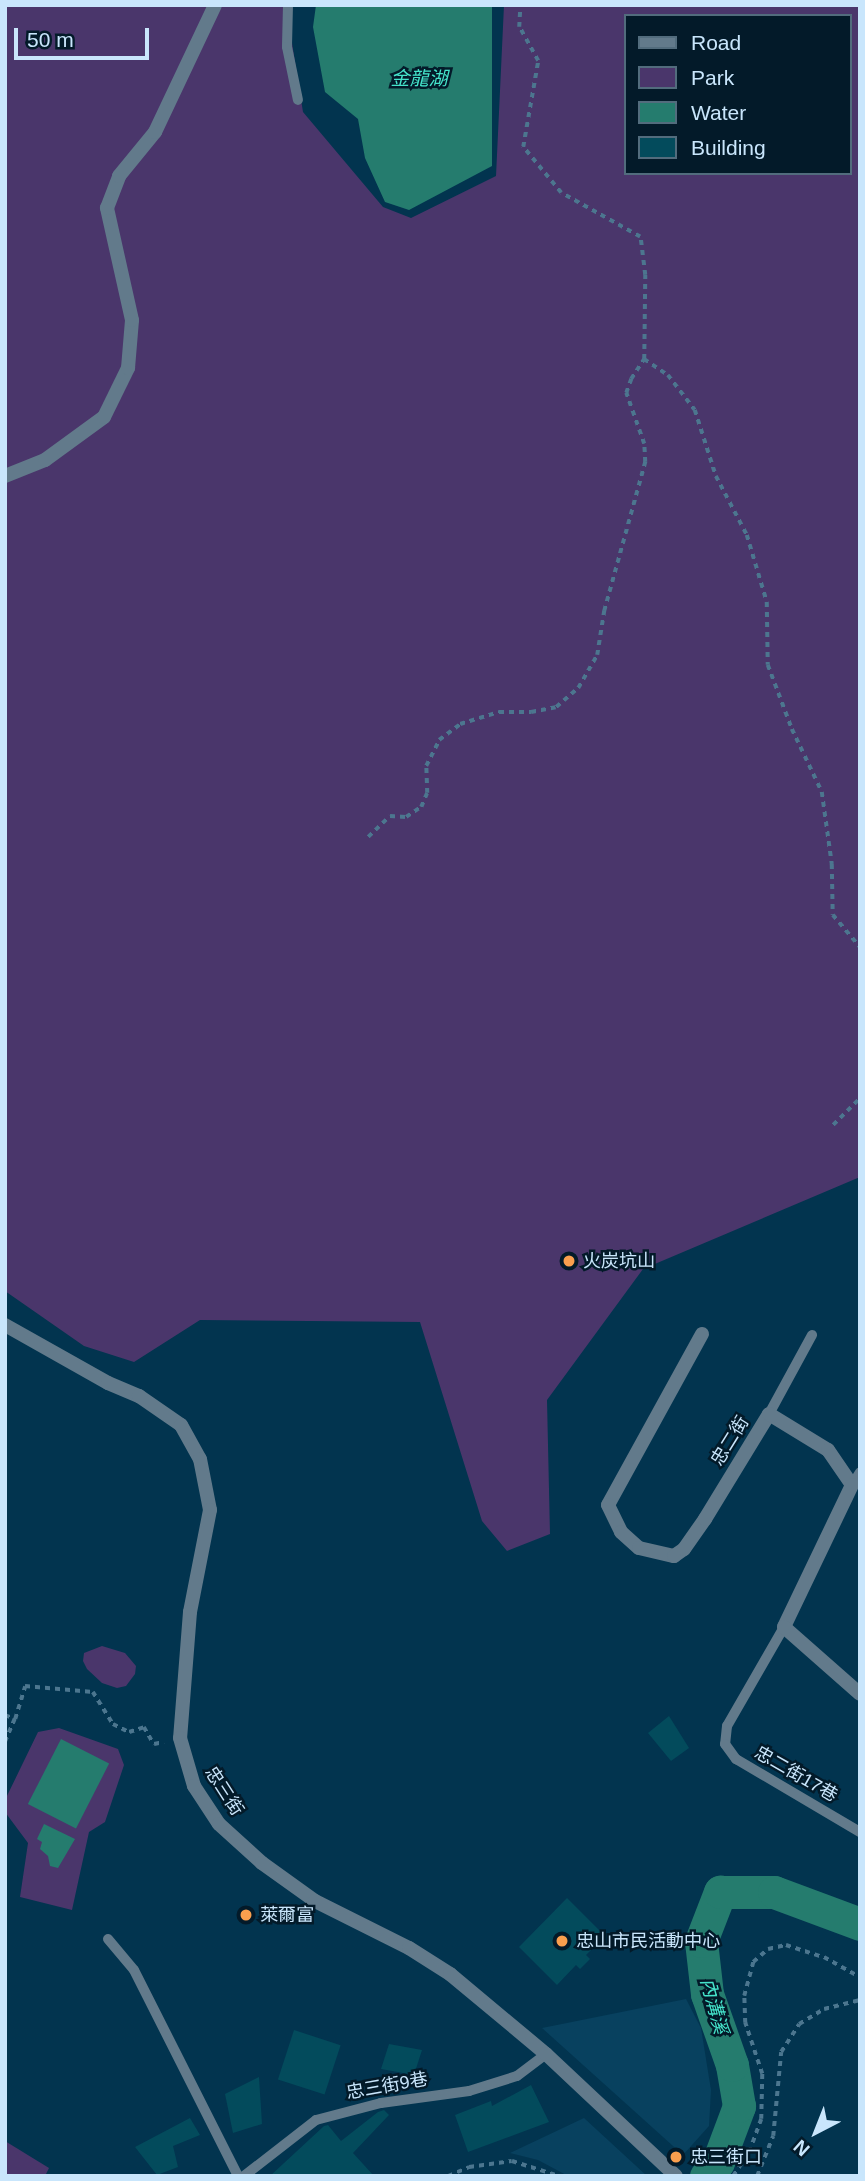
<!DOCTYPE html>
<html>
<head>
<meta charset="utf-8">
<style>
	body { margin:0 }
	#map { position:relative; width:865px; height:2181px; overflow:hidden; background:#02344f; font-family:Arial,"Noto Sans TC",sans-serif }
	div>[style] { position:absolute }
	[style*='--x'] { left:calc(var(--x)*1px); top:calc(var(--y)*1px); width:calc(var(--w)*1px); rotate:calc(var(--a)*1deg) }
	.built>* { inset:0; background:#08415f }
	.green>* { inset:0; background:#4a366b }
	.water>* { inset:0; background:#257c6e; transform-origin:0 0 }
	.river>* { height:33px; margin:-16.5px; padding:0 16.5px; transform-origin:16.5px; border-radius:16.5px; background:#257c6e }
	.building>* { inset:0; background:#034b5c; transform-origin:0 0 }
	.path>* { height:3.5px; margin-top:-1.75px; transform-origin:0; background:repeating-linear-gradient(90deg,#4c768f 0 5px,transparent 0 10px) }
	.service>* { height:10px; margin:-5px; padding:0 5px; transform-origin:5px; border-radius:5px; background:#627a8b }
	.minor>* { height:14px; margin:-7px; padding:0 7px; transform-origin:7px; border-radius:7px; background:#627a8b }
	.dots>* { width:19px; height:19px; translate:-50% -50%; box-sizing:border-box; border:4px solid #031a29; border-radius:50% }
	span { translate:-50% -50%; white-space:nowrap; text-align:center; line-height:1.15; -webkit-text-stroke:5px #031a29; paint-order:stroke }
	.poi-label { font-size:18px; color:#c9e6fc }
	.left { translate:0 -50%; text-align:left }
	.street-label { font-size:18px; color:#c9e6fc }
	.water-label { font-size:19px; color:#45e4cb; font-style:italic }
	.frame { position:absolute; inset:0; border:7px solid #c9e6fc; pointer-events:none }
	.legend { position:absolute; left:624px; top:14px; width:228px; height:161px; box-sizing:border-box; background:#031a29; border:2px solid #526c7d; margin:0; padding:9px 12px; list-style:none; font-size:21px; color:#c9e6fc }
	.legend li { display:flex; align-items:center; gap:14px; height:35px }
	.legend b { width:35px; border:2px solid #526c7d }
	.north { position:absolute; left:781px; top:2097px; width:70px; height:70px; -webkit-text-stroke:5px #031a29; paint-order:stroke; rotate:222deg; font-size:19px; font-weight:700; line-height:28px; text-align:center; color:#c9e6fc }
	.north::after { content:''; display:block; margin:auto; width:24px; height:32px; background:#c9e6fc; clip-path:polygon(50% 0,100% 100%,50% 72%,0 100%) }
	.scale { position:absolute; left:14px; top:28px; width:135px; height:32px; box-sizing:border-box; border:4px solid #c9e6fc; border-top:0; padding-left:9px; font-size:21px; line-height:24px; white-space:nowrap; color:#c9e6fc; -webkit-text-stroke:5px #031a29; paint-order:stroke }
</style>
</head>
<body>
<div id="map">
	<div class="built">
		<div style="clip-path:polygon(686px 1999px,701px 2028px,711px 2090px,709px 2126px,683px 2155px,542px 2028px)"></div>
		<div style="clip-path:polygon(584px 2118px,647px 2176px,568px 2176px,538px 2160px,510px 2153px)"></div>
	</div>
	<div class="green">
		<div style="clip-path:polygon(evenodd,5px 5px,286px 5px,303px 112px,383px 207px,411px 218px,496px 176px,504px 5px,860px 5px,860px 1177px,643px 1269px,547px 1400px,550px 1534px,507px 1551px,482px 1521px,420px 1322px,200px 1320px,134px 1362px,84px 1346px,5px 1291px,5px 5px,625px 16px,849px 16px,849px 173px,625px 173px,625px 16px)"></div>
		<div style="clip-path:polygon(102px 1646px,125px 1653px,136px 1666px,135px 1674px,126px 1686px,117px 1688px,102px 1683px,87px 1669px,83px 1661px,84px 1653px)"></div>
		<div style="clip-path:polygon(59px 1728px,118px 1749px,124px 1765px,105px 1822px,89px 1832px,72px 1910px,20px 1897px,28px 1843px,5px 1812px,5px 1800px,38px 1732px)"></div>
		<div style="clip-path:polygon(5px 2141px,49px 2168px,45px 2176px,5px 2176px)"></div>
	</div>
	<div class="water">
		<div style="clip-path:polygon(316px 5px,492px 5px,492px 166px,409px 210px,385px 202px,365px 158px,358px 119px,325px 92px,313px 27px)"></div>
		<div style="left:61px;top:1739px;width:54px;height:73px;rotate:27deg"></div>
		<div style="clip-path:polygon(44px 1824px,75px 1839px,58px 1868px,50px 1866px,48px 1856px,40px 1849px,42px 1842px,37px 1839px)"></div>
	</div>
	<div class="river">
		<div style="--x:706;--y:2176;--w:18;--a:-49"></div>
		<div style="--x:718;--y:2162;--w:60;--a:-69.4"></div>
		<div style="--x:739;--y:2106;--w:42;--a:-99.7"></div>
		<div style="--x:732;--y:2065;--w:75;--a:-109.4"></div>
		<div style="--x:707;--y:1994;--w:53;--a:-96.5"></div>
		<div style="--x:701;--y:1941;--w:53;--a:-68.8"></div>
		<div style="--x:720;--y:1892;--w:54;--a:0"></div>
		<div style="--x:774;--y:1892;--w:92;--a:20.4"></div>
	</div>
	<div class="building">
		<div style="clip-path:polygon(669px 1716px,689px 1748px,671px 1761px,648px 1733px)"></div>
		<div style="clip-path:polygon(567px 1898px,605px 1936px,586px 1955px,590px 1959px,580px 1969px,576px 1965px,557px 1985px,519px 1947px)"></div>
		<div style="left:294px;top:2030px;width:49px;height:52px;rotate:18deg"></div>
		<div style="clip-path:polygon(389px 2044px,422px 2050px,414px 2075px,381px 2069px)"></div>
		<div style="clip-path:polygon(259px 2077px,262px 2124px,233px 2133px,225px 2094px)"></div>
		<div style="clip-path:polygon(531px 2085px,549px 2122px,468px 2152px,455px 2115px,491px 2101px,492px 2106px)"></div>
		<div style="clip-path:polygon(384px 2110px,389px 2115px,353px 2153px,374px 2176px,270px 2176px,324px 2126px,328px 2125px,341px 2141px,378px 2112px)"></div>
		<div style="clip-path:polygon(190px 2118px,200px 2135px,173px 2146px,178px 2167px,157px 2175px,135px 2147px)"></div>
	</div>
	<div class="path">
		<div style="--x:644;--y:359;--w:29;--a:34"></div>
		<div style="--x:668;--y:375;--w:44;--a:52.4"></div>
		<div style="--x:695;--y:410;--w:69;--a:72.3"></div>
		<div style="--x:716;--y:476;--w:67;--a:62.3"></div>
		<div style="--x:747;--y:535;--w:70;--a:73.4"></div>
		<div style="--x:767;--y:602;--w:63;--a:89.1"></div>
		<div style="--x:768;--y:665;--w:68;--a:69.4"></div>
		<div style="--x:792;--y:729;--w:70;--a:64.5"></div>
		<div style="--x:822;--y:792;--w:73;--a:82.1"></div>
		<div style="--x:832;--y:864;--w:51;--a:88.9"></div>
		<div style="--x:833;--y:915;--w:42;--a:49.8"></div>
		<div style="--x:368;--y:837;--w:30;--a:-44"></div>
		<div style="--x:390;--y:816;--w:16;--a:4"></div>
		<div style="--x:406;--y:817;--w:18;--a:-34"></div>
		<div style="--x:421;--y:807;--w:15;--a:-67"></div>
		<div style="--x:427;--y:793;--w:27;--a:-92"></div>
		<div style="--x:426;--y:766;--w:29;--a:-63"></div>
		<div style="--x:439;--y:740;--w:26;--a:-37"></div>
		<div style="--x:460;--y:724;--w:41;--a:-17.1"></div>
		<div style="--x:499;--y:712;--w:32;--a:0"></div>
		<div style="--x:531;--y:712;--w:25;--a:-11"></div>
		<div style="--x:556;--y:707;--w:29;--a:-41"></div>
		<div style="--x:578;--y:688;--w:38;--a:-60"></div>
		<div style="--x:597;--y:655;--w:45;--a:-81"></div>
		<div style="--x:604;--y:611;--w:155;--a:-74.6"></div>
		<div style="--x:645;--y:462;--w:18;--a:-93"></div>
		<div style="--x:644;--y:444;--w:54;--a:-109.4"></div>
		<div style="--x:626;--y:393;--w:15;--a:-70"></div>
		<div style="--x:631;--y:379;--w:24;--a:-57"></div>
		<div style="--x:644;--y:359;--w:84;--a:-89.3"></div>
		<div style="--x:645;--y:275;--w:38;--a:-97"></div>
		<div style="--x:640;--y:237;--w:90;--a:-150.9"></div>
		<div style="--x:561;--y:193;--w:60;--a:-129.6"></div>
		<div style="--x:523;--y:147;--w:87;--a:-80.1"></div>
		<div style="--x:538;--y:61;--w:39;--a:-119"></div>
		<div style="--x:519;--y:27;--w:22;--a:-87"></div>
		<div style="--x:833;--y:1125;--w:38;--a:-45"></div>
		<div style="--x:5;--y:1715;--w:11;--a:22"></div>
		<div style="--x:15;--y:1719;--w:26;--a:113"></div>
		<div style="--x:15;--y:1719;--w:34;--a:-73"></div>
		<div style="--x:25;--y:1686;--w:68;--a:5"></div>
		<div style="--x:93;--y:1692;--w:38;--a:58"></div>
		<div style="--x:113;--y:1724;--w:18;--a:27"></div>
		<div style="--x:129;--y:1732;--w:16;--a:-18"></div>
		<div style="--x:144;--y:1727;--w:20;--a:60"></div>
		<div style="--x:154;--y:1744;--w:10;--a:-11"></div>
		<div style="--x:448;--y:2176;--w:23;--a:-23"></div>
		<div style="--x:469;--y:2167;--w:43;--a:-7.9"></div>
		<div style="--x:512;--y:2161;--w:49;--a:17.7"></div>
		<div style="--x:733;--y:2176;--w:29;--a:-56"></div>
		<div style="--x:749;--y:2152;--w:35;--a:-70"></div>
		<div style="--x:761;--y:2119;--w:45;--a:-88.7"></div>
		<div style="--x:762;--y:2074;--w:54;--a:-108.4"></div>
		<div style="--x:745;--y:2023;--w:27;--a:-92"></div>
		<div style="--x:744;--y:1996;--w:35;--a:-75"></div>
		<div style="--x:753;--y:1962;--w:20;--a:-41"></div>
		<div style="--x:768;--y:1949;--w:18;--a:-13"></div>
		<div style="--x:786;--y:1945;--w:40;--a:18"></div>
		<div style="--x:824;--y:1957;--w:41;--a:29.1"></div>
		<div style="--x:757;--y:2176;--w:43;--a:-68.2"></div>
		<div style="--x:773;--y:2136;--w:84;--a:-84.6"></div>
		<div style="--x:781;--y:2052;--w:33;--a:-57"></div>
		<div style="--x:799;--y:2024;--w:29;--a:-31"></div>
		<div style="--x:824;--y:2009;--w:37;--a:-14"></div>
	</div>
	<div class="service">
		<div style="--x:288;--y:5;--w:42;--a:91.4"></div>
		<div style="--x:287;--y:47;--w:54;--a:78.3"></div>
		<div style="--x:769;--y:1414;--w:90;--a:-61.4"></div>
		<div style="--x:852;--y:1485;--w:15;--a:-58"></div>
		<div style="--x:784;--y:1627;--w:114;--a:119.9"></div>
		<div style="--x:727;--y:1726;--w:18;--a:96"></div>
		<div style="--x:725;--y:1744;--w:19;--a:54"></div>
		<div style="--x:736;--y:1759;--w:144;--a:30.5"></div>
		<div style="--x:108;--y:1939;--w:40;--a:50"></div>
		<div style="--x:134;--y:1970;--w:231;--a:63.2"></div>
		<div style="--x:244;--y:2176;--w:91;--a:-37.9"></div>
		<div style="--x:316;--y:2120;--w:67;--a:-14.7"></div>
		<div style="--x:381;--y:2103;--w:89;--a:-7.8"></div>
		<div style="--x:469;--y:2091;--w:50;--a:-17.4"></div>
		<div style="--x:517;--y:2076;--w:36;--a:-37"></div>
	</div>
	<div class="minor">
		<div style="--x:5;--y:476;--w:43;--a:-21.8"></div>
		<div style="--x:45;--y:460;--w:73;--a:-36.1"></div>
		<div style="--x:104;--y:417;--w:55;--a:-63.9"></div>
		<div style="--x:128;--y:368;--w:48;--a:-85.2"></div>
		<div style="--x:132;--y:320;--w:115;--a:-102.6"></div>
		<div style="--x:107;--y:208;--w:34;--a:-69"></div>
		<div style="--x:119;--y:176;--w:57;--a:-50.7"></div>
		<div style="--x:155;--y:132;--w:140;--a:-64.7"></div>
		<div style="--x:5;--y:1325;--w:118;--a:29.4"></div>
		<div style="--x:108;--y:1383;--w:34;--a:23"></div>
		<div style="--x:139;--y:1396;--w:51;--a:34.6"></div>
		<div style="--x:181;--y:1425;--w:39;--a:61"></div>
		<div style="--x:200;--y:1459;--w:52;--a:78.9"></div>
		<div style="--x:210;--y:1510;--w:104;--a:101.1"></div>
		<div style="--x:190;--y:1612;--w:126;--a:94.5"></div>
		<div style="--x:180;--y:1738;--w:50;--a:73.7"></div>
		<div style="--x:194;--y:1786;--w:45;--a:56.7"></div>
		<div style="--x:219;--y:1824;--w:58;--a:42.2"></div>
		<div style="--x:262;--y:1863;--w:65;--a:35.6"></div>
		<div style="--x:315;--y:1901;--w:105;--a:26.6"></div>
		<div style="--x:409;--y:1948;--w:49;--a:32.4"></div>
		<div style="--x:450;--y:1974;--w:125;--a:39.8"></div>
		<div style="--x:546;--y:2054;--w:178;--a:43.2"></div>
		<div style="--x:702;--y:1334;--w:195;--a:118.8"></div>
		<div style="--x:608;--y:1505;--w:30;--a:64"></div>
		<div style="--x:621;--y:1532;--w:24;--a:42"></div>
		<div style="--x:639;--y:1548;--w:36;--a:13"></div>
		<div style="--x:674;--y:1556;--w:12;--a:-35"></div>
		<div style="--x:684;--y:1549;--w:37;--a:-55"></div>
		<div style="--x:705;--y:1519;--w:123;--a:-58.6"></div>
		<div style="--x:769;--y:1414;--w:69;--a:31.4"></div>
		<div style="--x:828;--y:1450;--w:42;--a:55.6"></div>
		<div style="--x:852;--y:1485;--w:157;--a:115.6"></div>
		<div style="--x:784;--y:1627;--w:101;--a:41.4"></div>
	</div>
	<div class="dots">
		<div style="left:569px;top:1261px;background:#fa9f4e"></div>
		<div style="left:246px;top:1915px;background:#fa9f4e"></div>
		<div style="left:562px;top:1941px;background:#fa9f4e"></div>
		<div style="left:676px;top:2157px;background:#fa9f4e"></div>
	</div>
	<div class="poi-label">
		<span class="left" style="left:583px;top:1261px">火炭坑山</span>
		<span class="left" style="left:260px;top:1915px">萊爾富</span>
		<span class="left" style="left:576px;top:1941px">忠山市民活動中心</span>
		<span class="left" style="left:690px;top:2157px">忠三街口</span>
	</div>
	<div class="street-label">
		<span style="left:730px;top:1441px;rotate:-58deg">忠二街</span>
		<span style="left:796px;top:1774px;rotate:30deg">忠二街17巷</span>
		<span style="left:224px;top:1791px;rotate:57deg">忠三街</span>
		<span style="left:387px;top:2086px;rotate:-10deg">忠三街9巷</span>
	</div>
	<div class="water-label">
		<span style="left:419px;top:79px">金龍湖</span>
		<span style="left:714px;top:2006px;rotate:75deg">內溝溪</span>
	</div>
	<div class="frame"></div>
	<ul class="legend">
	<li><b style="height:9px;background:#627a8b"></b>Road</li>
	<li><b style="height:19px;background:#4a366b"></b>Park</li>
	<li><b style="height:19px;background:#257c6e"></b>Water</li>
	<li><b style="height:19px;background:#034b5c"></b>Building</li>
	</ul>
	<div class="north">N</div>
	<div class="scale">50 m</div>
</div>
</body>
</html>
